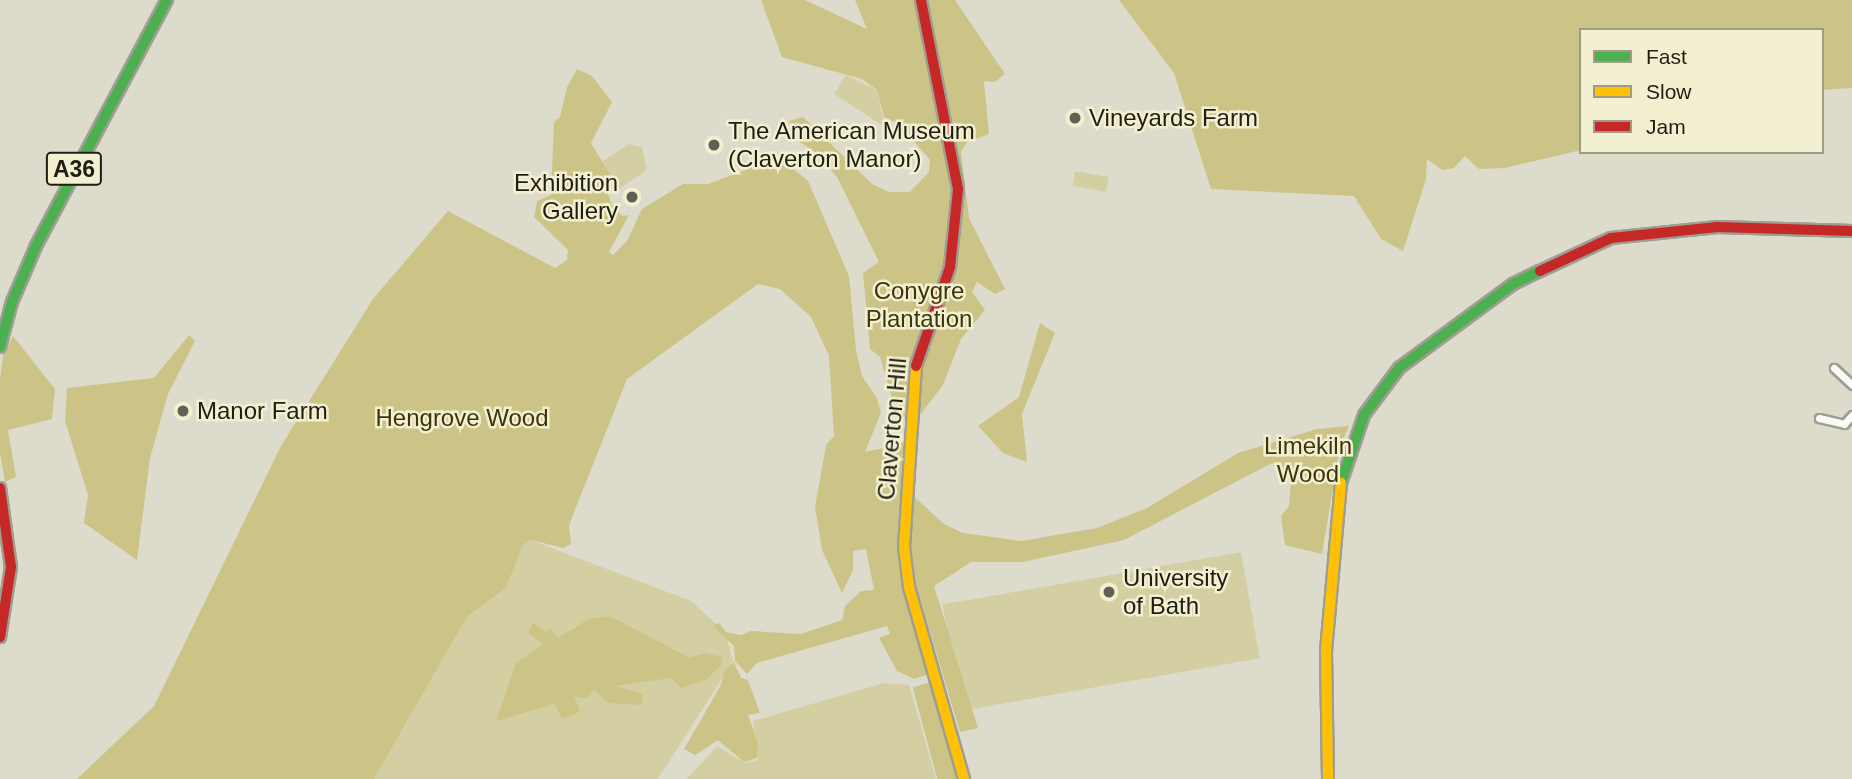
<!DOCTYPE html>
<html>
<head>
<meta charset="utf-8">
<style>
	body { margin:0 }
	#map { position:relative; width:1852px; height:779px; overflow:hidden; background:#dddccc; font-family:Arial,sans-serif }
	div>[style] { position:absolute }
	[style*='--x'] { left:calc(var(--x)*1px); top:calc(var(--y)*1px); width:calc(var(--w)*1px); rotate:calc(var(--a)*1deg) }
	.green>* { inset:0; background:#d4cfa2; transform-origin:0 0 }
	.forest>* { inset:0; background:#ccc487; transform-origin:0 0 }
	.roads { filter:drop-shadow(2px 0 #9f9e92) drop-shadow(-2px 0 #9f9e92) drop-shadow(0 2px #9f9e92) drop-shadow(0 -2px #9f9e92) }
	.street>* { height:7px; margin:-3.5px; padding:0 3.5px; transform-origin:3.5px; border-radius:3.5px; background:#fafaf7 }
	.fast>* { height:10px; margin:-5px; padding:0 5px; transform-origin:5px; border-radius:5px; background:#4caf50 }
	.slow>* { height:10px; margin:-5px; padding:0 5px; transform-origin:5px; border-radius:5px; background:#ffc107 }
	.jam>* { height:10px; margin:-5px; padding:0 5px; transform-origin:5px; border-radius:5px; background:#c62828 }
	.dots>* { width:19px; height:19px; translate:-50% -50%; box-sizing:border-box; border:4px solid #f3efd1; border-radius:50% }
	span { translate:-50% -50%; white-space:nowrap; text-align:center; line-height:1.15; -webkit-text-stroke:5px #f3efd1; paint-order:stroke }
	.shield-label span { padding:2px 5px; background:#f3efd1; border:2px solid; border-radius:5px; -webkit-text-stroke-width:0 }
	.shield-label { font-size:23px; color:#201e13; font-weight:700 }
	.poi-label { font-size:24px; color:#201e13 }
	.left { translate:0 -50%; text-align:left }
	.right { translate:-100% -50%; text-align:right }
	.park-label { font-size:24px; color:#3c360b }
	.street-label { font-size:24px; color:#201e13 }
	.legend { position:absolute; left:1579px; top:28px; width:245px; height:126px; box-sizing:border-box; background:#f3efd1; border:2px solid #9f9b85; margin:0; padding:9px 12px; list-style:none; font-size:21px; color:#201e13 }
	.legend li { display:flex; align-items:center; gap:14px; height:35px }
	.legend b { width:35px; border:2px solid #9f9b85 }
</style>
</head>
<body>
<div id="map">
	<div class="green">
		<div style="clip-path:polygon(846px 75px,877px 90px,885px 127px,834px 94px)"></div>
		<div style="clip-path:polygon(629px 144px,642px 147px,647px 170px,616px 191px,599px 174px,603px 161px)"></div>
		<div style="left:1075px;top:171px;width:34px;height:15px;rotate:10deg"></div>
		<div style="clip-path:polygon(531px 540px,691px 601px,725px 632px,733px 661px,658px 779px,374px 779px,467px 617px,506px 588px,523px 545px)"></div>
		<div style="left:1241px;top:552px;width:108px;height:303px;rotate:80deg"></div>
		<div style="clip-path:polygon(884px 683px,909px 685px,936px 779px,687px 779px,717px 746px,745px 763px,758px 760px,753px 721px)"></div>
	</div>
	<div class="forest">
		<div style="clip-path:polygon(761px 0,805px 0,867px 29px,855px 0,955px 0,1005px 74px,995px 82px,984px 81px,989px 134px,967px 142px,961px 152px,969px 218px,1005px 289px,995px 294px,977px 282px,972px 292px,985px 310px,961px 339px,943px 385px,920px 415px,905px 418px,896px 411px,880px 357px,870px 349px,863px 273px,879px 262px,837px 177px,816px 153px,791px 136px,789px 121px,803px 117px,872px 184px,889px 192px,910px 192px,929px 172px,930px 160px,899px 124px,884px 117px,877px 90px,862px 79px,782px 57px)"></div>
		<div style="clip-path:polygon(1119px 0,1852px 0,1852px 88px,1822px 90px,1822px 30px,1581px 30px,1581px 150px,1505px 168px,1479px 169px,1465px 156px,1454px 168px,1442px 170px,1427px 159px,1426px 179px,1403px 251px,1381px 239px,1354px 196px,1211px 189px,1174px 73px)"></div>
		<div style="clip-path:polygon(577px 69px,592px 76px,612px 102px,591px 143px,611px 176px,607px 191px,612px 205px,622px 216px,629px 215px,609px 252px,613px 255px,627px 241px,642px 209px,683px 184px,708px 184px,767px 162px,786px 163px,808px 181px,849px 276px,856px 350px,862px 376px,877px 398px,881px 413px,865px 452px,883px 448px,886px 456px,903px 442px,902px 569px,929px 674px,914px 679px,897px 671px,879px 638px,890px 634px,887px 626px,757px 663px,747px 674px,735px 661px,734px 646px,713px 626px,719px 623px,726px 632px,741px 635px,751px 631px,801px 634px,842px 620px,845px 606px,861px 591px,874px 590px,866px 549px,853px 551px,853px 570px,842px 593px,822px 550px,815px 507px,826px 445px,834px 436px,829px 356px,811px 317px,780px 289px,758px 284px,627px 379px,569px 525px,571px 544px,563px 548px,531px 540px,523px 545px,506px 588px,467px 617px,374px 779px,77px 779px,154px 706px,281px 446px,373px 299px,448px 211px,555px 268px,567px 260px,568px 250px,534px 217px,537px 201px,551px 195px,554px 122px,560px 117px,567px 87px)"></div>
		<div style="clip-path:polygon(1040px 323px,1055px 333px,1022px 414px,1027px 462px,1003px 453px,978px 426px,1019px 397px)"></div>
		<div style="clip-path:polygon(189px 335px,195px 341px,168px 394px,150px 458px,137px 560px,84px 523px,88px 495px,65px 421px,67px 388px,154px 378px)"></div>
		<div style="clip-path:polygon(13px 336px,55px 389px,52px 419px,8px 430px,16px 477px,5px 482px,0 453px,0 380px,3px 354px)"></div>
		<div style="clip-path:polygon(1349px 426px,1340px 446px,1322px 554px,1285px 545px,1281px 516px,1289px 506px,1291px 481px,1272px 463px,1124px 540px,1023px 562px,971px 562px,934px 586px,978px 728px,960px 732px,911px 568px,909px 492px,944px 524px,963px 533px,1021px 541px,1097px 528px,1147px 508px,1238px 453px,1317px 429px)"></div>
		<div style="clip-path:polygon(610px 616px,690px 658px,704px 653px,723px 657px,720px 666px,706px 680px,681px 688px,671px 678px,615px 686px,643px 694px,642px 705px,608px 703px,594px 690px,586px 698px,574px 697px,580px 710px,576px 714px,562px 719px,555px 704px,496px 721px,516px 663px,543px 644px,528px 633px,533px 623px,546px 632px,550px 628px,558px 638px,589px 619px)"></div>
		<div style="clip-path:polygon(734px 662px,741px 678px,748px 680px,760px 713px,748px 715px,758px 743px,757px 758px,744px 762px,718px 740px,695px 755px,684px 749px,721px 685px,724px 671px)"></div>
		<div style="left:932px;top:682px;width:100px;height:20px;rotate:75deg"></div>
	</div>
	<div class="roads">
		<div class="street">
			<div style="--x:1834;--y:368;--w:25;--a:43"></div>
			<div style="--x:1819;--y:418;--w:26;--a:13"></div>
			<div style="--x:1844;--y:424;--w:12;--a:-48"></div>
		</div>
		<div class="fast">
			<div style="--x:0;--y:347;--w:47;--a:-75.1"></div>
			<div style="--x:12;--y:302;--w:61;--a:-66.8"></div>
			<div style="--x:36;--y:246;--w:279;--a:-62"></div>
			<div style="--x:1341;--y:483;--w:72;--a:-71.3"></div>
			<div style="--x:1364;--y:415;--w:59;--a:-53.3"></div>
			<div style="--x:1399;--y:368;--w:142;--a:-36.4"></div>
			<div style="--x:1513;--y:284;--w:30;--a:-26"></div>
		</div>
		<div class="slow">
			<div style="--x:916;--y:366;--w:181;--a:93.8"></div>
			<div style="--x:904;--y:547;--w:40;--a:82.9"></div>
			<div style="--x:909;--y:587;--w:200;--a:74"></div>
			<div style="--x:1328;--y:779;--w:128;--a:-90.9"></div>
			<div style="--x:1326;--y:651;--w:169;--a:-84.9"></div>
		</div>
		<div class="jam">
			<div style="--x:1540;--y:271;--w:78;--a:-24.9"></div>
			<div style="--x:1611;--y:238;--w:107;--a:-5.9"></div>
			<div style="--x:1717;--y:227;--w:135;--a:1.7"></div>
			<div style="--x:916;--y:366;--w:105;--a:-71"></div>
			<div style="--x:950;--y:267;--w:78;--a:-84.1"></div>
			<div style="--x:958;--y:189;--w:193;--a:-101.1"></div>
			<div style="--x:0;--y:488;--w:80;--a:82.1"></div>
			<div style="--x:11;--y:567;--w:71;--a:98.9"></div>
		</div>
	</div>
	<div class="dots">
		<div style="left:1075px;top:118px;background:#626054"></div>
		<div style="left:714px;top:145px;background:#626054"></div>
		<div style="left:632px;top:197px;background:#626054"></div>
		<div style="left:183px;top:411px;background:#626054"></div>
		<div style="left:1109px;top:592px;background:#626054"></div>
	</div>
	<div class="shield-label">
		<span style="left:74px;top:169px">A36</span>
	</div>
	<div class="poi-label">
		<span class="left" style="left:1089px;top:118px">Vineyards Farm</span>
		<span class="left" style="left:728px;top:145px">The American Museum<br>(Claverton Manor)</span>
		<span class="right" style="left:618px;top:197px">Exhibition<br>Gallery</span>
		<span class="left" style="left:197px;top:411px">Manor Farm</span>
		<span class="left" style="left:1123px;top:592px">University<br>of Bath</span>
	</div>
	<div class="park-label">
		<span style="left:919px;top:305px">Conygre<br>Plantation</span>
		<span style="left:462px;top:418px">Hengrove Wood</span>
		<span style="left:1308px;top:460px">Limekiln<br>Wood</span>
	</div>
	<div class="street-label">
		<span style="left:892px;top:429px;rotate:-85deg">Claverton Hill</span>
	</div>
	<ul class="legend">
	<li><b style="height:9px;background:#4caf50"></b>Fast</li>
	<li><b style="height:9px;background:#ffc107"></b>Slow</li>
	<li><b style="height:9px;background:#c62828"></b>Jam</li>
	</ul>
</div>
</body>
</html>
